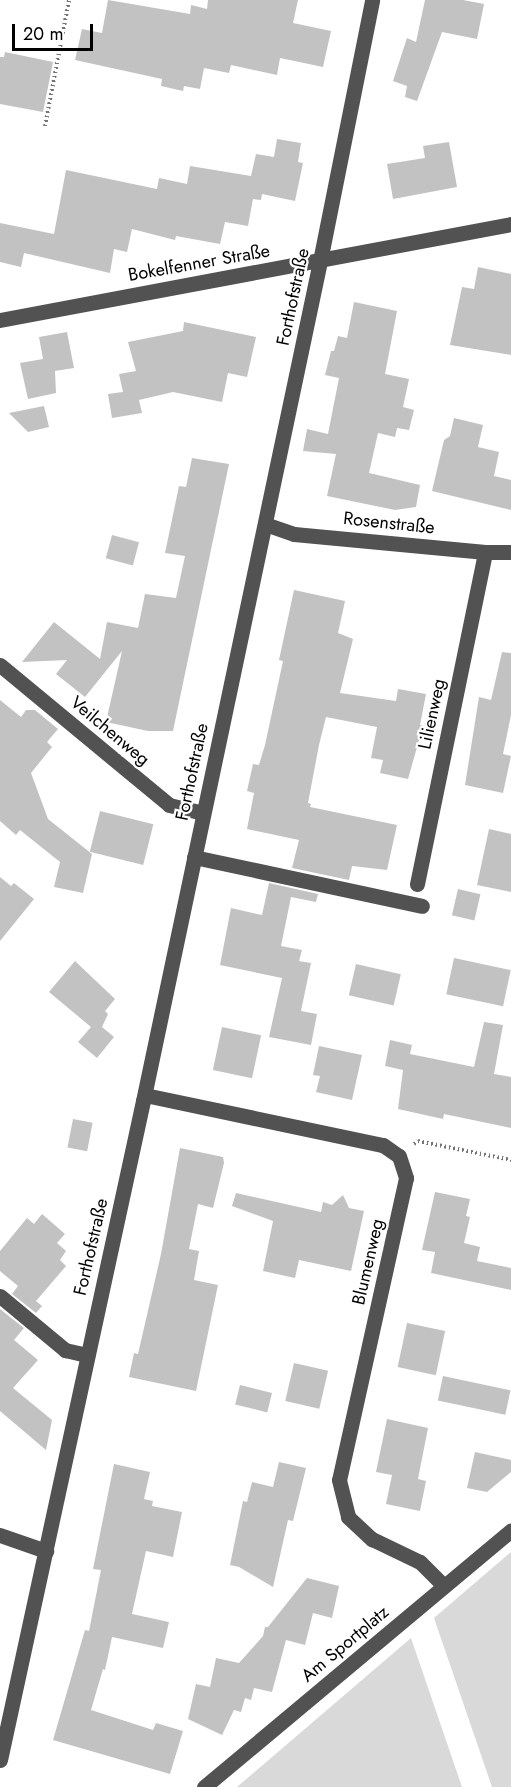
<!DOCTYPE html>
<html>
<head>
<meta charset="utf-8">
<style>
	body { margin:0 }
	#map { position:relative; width:511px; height:1787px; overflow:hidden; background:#fff; font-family:Jost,sans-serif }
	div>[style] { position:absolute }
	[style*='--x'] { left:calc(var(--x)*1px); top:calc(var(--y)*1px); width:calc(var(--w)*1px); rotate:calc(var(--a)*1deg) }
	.green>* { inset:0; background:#d9d9d9 }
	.building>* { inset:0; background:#c2c2c2; transform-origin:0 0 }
	.path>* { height:4px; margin-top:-2px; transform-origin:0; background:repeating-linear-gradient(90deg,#747474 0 1.5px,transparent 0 4.5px) }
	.minor>* { height:15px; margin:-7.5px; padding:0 7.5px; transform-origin:7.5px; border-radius:7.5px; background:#525252 }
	span { translate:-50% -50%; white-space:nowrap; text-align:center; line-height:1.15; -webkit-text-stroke:4.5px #fff; paint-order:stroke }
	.street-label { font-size:18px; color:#000 }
	.scale { position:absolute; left:12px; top:24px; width:81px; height:27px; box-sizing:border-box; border:3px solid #000; border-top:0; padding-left:8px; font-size:18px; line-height:21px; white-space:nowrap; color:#000; -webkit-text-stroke:4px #fff; paint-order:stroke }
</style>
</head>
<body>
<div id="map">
	<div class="green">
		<div style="clip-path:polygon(511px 1552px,511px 1787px,492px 1787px,434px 1618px)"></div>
		<div style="clip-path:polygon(411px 1638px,462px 1787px,237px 1787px)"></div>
	</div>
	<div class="building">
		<div style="clip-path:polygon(108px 0,190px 14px,191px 5px,207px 9px,208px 0,298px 0,293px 23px,331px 31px,323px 67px,280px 58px,277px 75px,231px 65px,229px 73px,204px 68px,200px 89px,184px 86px,183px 91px,161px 86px,162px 79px,75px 60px,82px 29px,102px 33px)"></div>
		<div style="clip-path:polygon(425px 0,463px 0,484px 4px,477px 39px,442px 32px,417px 101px,405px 97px,407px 86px,393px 81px,407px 38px,416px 42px)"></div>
		<div style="clip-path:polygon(5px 52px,53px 62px,43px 112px,0 104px,0 57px,4px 57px)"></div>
		<div style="clip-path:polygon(277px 139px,301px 143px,298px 162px,303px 163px,295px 201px,262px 194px,261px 200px,253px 199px,248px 226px,225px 222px,220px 244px,176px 236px,175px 240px,132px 229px,127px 252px,114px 249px,110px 273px,24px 253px,21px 267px,0 262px,0 223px,54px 234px,66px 170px,157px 189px,159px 178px,187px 184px,190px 166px,251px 176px,256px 154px,274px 157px)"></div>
		<div style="clip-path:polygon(449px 142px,457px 187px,393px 199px,387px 164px,425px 158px,423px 146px)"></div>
		<div style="clip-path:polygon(478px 267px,511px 274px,511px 355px,450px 345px,462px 287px,474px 289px)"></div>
		<div style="clip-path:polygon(354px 302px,397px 311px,385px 374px,409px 379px,403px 407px,414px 410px,409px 430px,397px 428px,395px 437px,378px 433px,369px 473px,420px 485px,416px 507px,395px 510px,327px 496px,336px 454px,303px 451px,307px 429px,328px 434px,339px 378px,325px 375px,331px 351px,334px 351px,338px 336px,347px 338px)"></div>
		<div style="clip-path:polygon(184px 322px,256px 337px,247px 377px,228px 373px,222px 402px,173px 392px,139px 400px,142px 413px,112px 418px,108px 394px,123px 392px,119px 374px,136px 371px,128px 342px,183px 331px)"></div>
		<div style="clip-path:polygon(67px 332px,74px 368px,55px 371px,56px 393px,28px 399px,20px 363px,43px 359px,39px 337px)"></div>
		<div style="clip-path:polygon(44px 406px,49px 427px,28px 432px,9px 413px)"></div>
		<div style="clip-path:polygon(454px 418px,483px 425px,478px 447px,499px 452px,494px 476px,511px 480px,511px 510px,432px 491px,444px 440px,450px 436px)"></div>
		<div style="clip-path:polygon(192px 458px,229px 464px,173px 731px,148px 731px,106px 722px,122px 651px,85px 697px,56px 674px,67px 660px,22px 662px,54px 622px,100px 659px,107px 622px,138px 628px,145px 594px,176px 598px,185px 556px,165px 553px,179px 486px,186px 487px)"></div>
		<div style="left:112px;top:535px;width:28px;height:24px;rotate:15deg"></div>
		<div style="clip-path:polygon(294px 590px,345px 601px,338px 633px,353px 639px,340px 693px,396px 701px,398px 689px,426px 694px,420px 725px,423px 726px,408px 779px,380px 773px,383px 760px,371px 758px,377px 727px,326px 717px,319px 745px,308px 803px,311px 804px,310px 807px,397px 825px,387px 870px,352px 866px,349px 880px,292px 868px,299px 840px,247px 829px,254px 793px,247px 791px,253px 764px,259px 765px,265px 745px,283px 661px,279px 660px)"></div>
		<div style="clip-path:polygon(502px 652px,511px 653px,511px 715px,503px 754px,511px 756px,503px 793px,465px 785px,479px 697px,491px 700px)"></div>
		<div style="clip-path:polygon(0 700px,21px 717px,26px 710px,35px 710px,58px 729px,47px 742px,52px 747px,31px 773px,48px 819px,92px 854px,83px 893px,54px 887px,60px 862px,20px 830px,16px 835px,0 821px)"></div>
		<div style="left:100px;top:811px;width:55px;height:42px;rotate:14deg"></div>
		<div style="clip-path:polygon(489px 829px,511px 834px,511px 892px,477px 885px)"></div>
		<div style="clip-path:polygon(0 877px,11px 886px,14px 883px,34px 899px,0 941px)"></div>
		<div style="clip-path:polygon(269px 883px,318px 894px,316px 902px,291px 897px,281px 946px,302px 950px,299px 961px,311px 963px,301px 1011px,317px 1014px,311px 1045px,269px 1037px,282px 978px,220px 965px,231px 908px,262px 915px)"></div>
		<div style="left:458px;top:889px;width:23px;height:27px;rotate:13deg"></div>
		<div style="left:454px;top:958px;width:58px;height:37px;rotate:12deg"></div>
		<div style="clip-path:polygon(75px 961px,115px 999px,105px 1011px,108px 1014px,102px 1027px,114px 1037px,97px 1058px,78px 1042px,91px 1027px,49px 992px)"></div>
		<div style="left:356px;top:964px;width:46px;height:32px;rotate:13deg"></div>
		<div style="clip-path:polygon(484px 1022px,503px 1025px,494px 1074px,511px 1077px,511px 1128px,444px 1114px,443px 1119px,398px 1109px,403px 1070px,385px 1066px,390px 1040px,412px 1045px,410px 1054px,474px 1067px)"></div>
		<div style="left:222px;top:1027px;width:40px;height:44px;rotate:12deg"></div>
		<div style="clip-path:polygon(319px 1046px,362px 1055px,352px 1100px,316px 1092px,320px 1076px,313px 1075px)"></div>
		<div style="left:73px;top:1119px;width:20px;height:29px;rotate:11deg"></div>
		<div style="clip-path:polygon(180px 1148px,223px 1157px,224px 1163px,213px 1208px,198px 1204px,189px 1249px,199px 1251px,194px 1280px,218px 1285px,196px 1391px,129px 1377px,134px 1353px,138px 1354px,161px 1254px)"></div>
		<div style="clip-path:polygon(435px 1192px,470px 1199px,466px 1216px,470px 1217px,464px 1243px,480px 1247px,477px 1261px,511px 1268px,511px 1290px,431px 1273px,435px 1252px,422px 1250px)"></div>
		<div style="clip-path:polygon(236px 1193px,321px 1212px,323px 1202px,332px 1205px,343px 1195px,349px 1208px,364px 1211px,351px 1271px,299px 1260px,295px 1278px,263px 1271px,273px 1221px,232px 1206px)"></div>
		<div style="clip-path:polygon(42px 1214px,65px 1234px,57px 1243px,66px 1251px,60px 1260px,66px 1266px,36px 1301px,42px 1306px,36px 1313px,12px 1294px,18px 1286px,0 1271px,0 1251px,27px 1218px,34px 1224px)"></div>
		<div style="clip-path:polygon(0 1309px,24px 1328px,14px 1340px,38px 1360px,13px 1388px,52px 1420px,46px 1450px,0 1411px)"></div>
		<div style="left:407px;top:1323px;width:39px;height:45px;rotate:12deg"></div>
		<div style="left:294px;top:1363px;width:35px;height:39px;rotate:13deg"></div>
		<div style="left:443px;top:1376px;width:69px;height:25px;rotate:12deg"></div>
		<div style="left:240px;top:1385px;width:33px;height:20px;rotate:14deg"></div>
		<div style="clip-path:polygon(387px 1419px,428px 1428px,418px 1479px,426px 1481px,420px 1511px,386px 1504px,392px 1475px,376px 1472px)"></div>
		<div style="clip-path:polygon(475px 1452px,511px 1460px,511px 1472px,487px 1492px,467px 1488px)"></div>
		<div style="clip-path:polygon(279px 1462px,306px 1468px,293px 1521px,288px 1520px,273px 1587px,239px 1567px,230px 1565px,243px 1501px,247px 1502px,252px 1482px,273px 1487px)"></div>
		<div style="clip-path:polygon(114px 1464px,150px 1472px,144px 1499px,153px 1501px,152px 1506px,182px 1512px,173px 1557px,146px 1551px,132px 1614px,169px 1622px,163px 1648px,112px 1637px,105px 1670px,103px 1669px,91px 1710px,153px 1730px,156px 1723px,183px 1731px,170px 1774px,53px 1740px,85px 1630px,89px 1631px,101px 1570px,93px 1569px)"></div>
		<div style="clip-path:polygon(307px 1578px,339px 1586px,332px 1618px,313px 1613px,305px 1645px,286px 1640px,272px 1692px,254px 1688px,251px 1700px,245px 1698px,241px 1712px,234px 1710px,222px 1735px,188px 1719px,196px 1684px,210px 1687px,216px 1658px,239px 1663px,263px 1636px,265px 1627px,268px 1627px)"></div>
	</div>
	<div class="path">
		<div style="--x:45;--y:126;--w:128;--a:-79.2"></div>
		<div style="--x:414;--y:1144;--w:5;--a:-37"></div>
		<div style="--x:418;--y:1141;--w:95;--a:11.5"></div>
	</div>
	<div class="minor">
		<div style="--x:0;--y:320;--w:520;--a:-10.64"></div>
		<div style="--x:265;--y:524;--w:31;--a:19"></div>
		<div style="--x:294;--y:534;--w:192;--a:5.4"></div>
		<div style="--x:485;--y:552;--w:26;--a:0"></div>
		<div style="--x:0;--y:665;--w:219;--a:39.6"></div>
		<div style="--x:169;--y:805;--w:35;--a:13"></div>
		<div style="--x:194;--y:857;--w:233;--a:12.1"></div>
		<div style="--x:417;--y:884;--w:339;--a:-78.4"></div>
		<div style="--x:145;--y:1095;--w:243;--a:11.9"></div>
		<div style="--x:383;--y:1145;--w:19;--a:35"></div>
		<div style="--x:399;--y:1156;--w:23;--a:72"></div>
		<div style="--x:406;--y:1178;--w:309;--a:102.5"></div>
		<div style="--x:339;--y:1480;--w:38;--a:76"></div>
		<div style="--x:348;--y:1517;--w:33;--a:43"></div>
		<div style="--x:372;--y:1539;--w:53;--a:25.6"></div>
		<div style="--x:420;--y:1562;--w:34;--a:45"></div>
		<div style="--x:0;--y:1296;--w:85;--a:39.7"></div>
		<div style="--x:65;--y:1350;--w:23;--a:13"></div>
		<div style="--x:0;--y:1535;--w:49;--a:19.2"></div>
		<div style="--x:0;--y:1760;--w:674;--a:-77.76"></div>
		<div style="--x:143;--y:1101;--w:858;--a:-78.1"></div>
		<div style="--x:320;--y:261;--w:266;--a:-78.7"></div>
		<div style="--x:204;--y:1787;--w:400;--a:-39.9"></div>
	</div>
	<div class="street-label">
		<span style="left:199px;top:263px;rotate:-10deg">Bokelfenner Straße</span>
		<span style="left:293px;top:297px;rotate:-78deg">Forthofstraße</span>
		<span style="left:389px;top:523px;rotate:6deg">Rosenstraße</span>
		<span style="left:432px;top:714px;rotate:-78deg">Lilienweg</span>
		<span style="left:110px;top:731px;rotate:40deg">Veilchenweg</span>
		<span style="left:192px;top:772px;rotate:-78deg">Forthofstraße</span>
		<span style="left:91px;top:1247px;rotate:-77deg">Forthofstraße</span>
		<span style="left:368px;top:1262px;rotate:-77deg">Blumenweg</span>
		<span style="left:345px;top:1644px;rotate:-40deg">Am Sportplatz</span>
	</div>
	<div class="scale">20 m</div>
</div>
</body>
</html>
